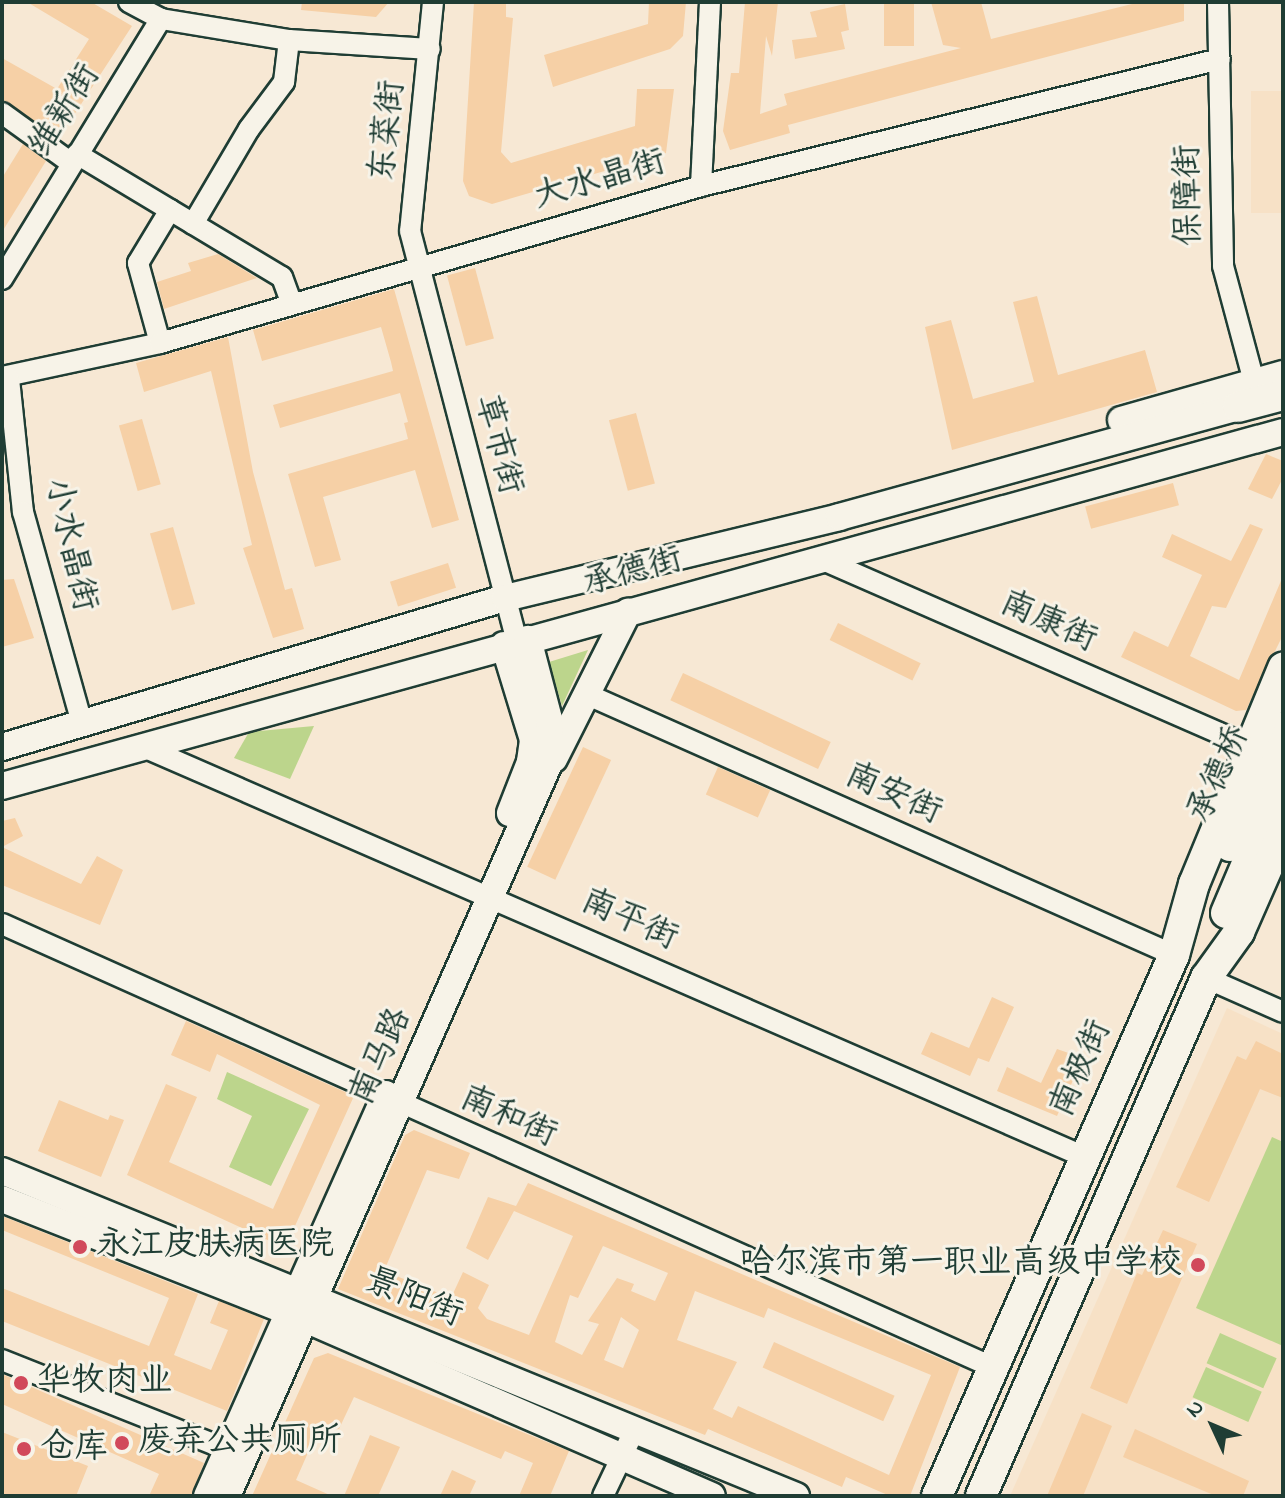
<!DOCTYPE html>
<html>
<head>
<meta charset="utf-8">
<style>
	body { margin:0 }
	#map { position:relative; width:1285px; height:1498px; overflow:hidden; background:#f7e8d4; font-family:"Indie Flower","LXGW WenKai TC",sans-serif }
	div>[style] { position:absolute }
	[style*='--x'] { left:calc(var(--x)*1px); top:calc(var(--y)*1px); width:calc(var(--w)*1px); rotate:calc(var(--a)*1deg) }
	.built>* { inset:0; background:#f7e1c6; transform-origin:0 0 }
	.green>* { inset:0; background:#bcd58c; transform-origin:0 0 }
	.building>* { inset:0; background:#f6d0a6; transform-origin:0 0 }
	.roads { filter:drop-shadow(2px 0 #1f3d34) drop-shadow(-2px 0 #1f3d34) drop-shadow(0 2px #1f3d34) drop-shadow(0 -2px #1f3d34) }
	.minor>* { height:20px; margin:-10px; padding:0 10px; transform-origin:10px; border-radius:10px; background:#f7f3e8 }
	.major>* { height:26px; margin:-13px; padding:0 13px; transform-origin:13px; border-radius:13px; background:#f7f3e8 }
	.highway>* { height:30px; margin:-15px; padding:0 15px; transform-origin:15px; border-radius:15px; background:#f7f3e8 }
	.dots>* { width:22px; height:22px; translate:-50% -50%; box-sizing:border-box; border:4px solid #f7f3e8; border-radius:50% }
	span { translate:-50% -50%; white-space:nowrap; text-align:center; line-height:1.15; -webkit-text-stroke:6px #f7f3e8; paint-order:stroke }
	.street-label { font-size:34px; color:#1f3d34 }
	.poi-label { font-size:34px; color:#1f3d34 }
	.left { translate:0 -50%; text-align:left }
	.right { translate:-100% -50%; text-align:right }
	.frame { position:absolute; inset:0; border:4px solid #1f3d34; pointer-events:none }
	.north { position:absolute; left:1173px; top:1386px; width:80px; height:80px; -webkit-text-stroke:6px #f7f3e8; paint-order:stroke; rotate:314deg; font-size:22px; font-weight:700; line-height:32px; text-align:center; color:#1f3d34 }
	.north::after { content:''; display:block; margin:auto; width:28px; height:36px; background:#1f3d34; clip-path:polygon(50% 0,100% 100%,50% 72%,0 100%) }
</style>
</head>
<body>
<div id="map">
	<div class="built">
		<div style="left:1283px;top:91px;width:122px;height:32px;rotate:90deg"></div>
		<div style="clip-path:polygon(1227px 1008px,1283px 1034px,1283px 1496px,1010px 1496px)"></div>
	</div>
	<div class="green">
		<div style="clip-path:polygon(588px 650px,562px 706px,549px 662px)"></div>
		<div style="clip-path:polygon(314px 726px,290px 779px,234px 758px,249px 732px)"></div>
		<div style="clip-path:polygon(227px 1072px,309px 1109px,271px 1186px,229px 1167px,252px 1116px,217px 1099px)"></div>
		<div style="clip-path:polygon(1272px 1137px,1283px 1142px,1283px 1346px,1196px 1308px)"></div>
		<div style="left:1220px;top:1333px;width:62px;height:33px;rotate:24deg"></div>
		<div style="left:1206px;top:1367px;width:61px;height:33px;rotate:24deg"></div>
	</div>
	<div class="building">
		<div style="clip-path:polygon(27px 2px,91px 2px,132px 26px,59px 138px,2px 99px,2px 58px,57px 89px,89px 39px)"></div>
		<div style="clip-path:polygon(302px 2px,389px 2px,376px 17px,301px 10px)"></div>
		<div style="clip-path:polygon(474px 2px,506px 2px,506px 17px,513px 18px,501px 152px,511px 163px,635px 126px,637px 89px,674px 89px,666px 153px,492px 204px,469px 196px,463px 181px)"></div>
		<div style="clip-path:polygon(649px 2px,686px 2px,683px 36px,670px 49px,553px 87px,544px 55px,648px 24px)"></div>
		<div style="clip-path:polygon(745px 2px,778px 2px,772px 56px,766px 36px,760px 114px,787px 105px,784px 94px,961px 48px,943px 45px,931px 2px,981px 2px,991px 39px,1140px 2px,1184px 2px,1184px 21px,788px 125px,790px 133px,730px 150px,723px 131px,731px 73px,739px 73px)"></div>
		<div style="left:884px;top:2px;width:30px;height:44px"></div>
		<div style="clip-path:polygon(845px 4px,849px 30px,841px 32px,845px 49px,795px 59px,792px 40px,817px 37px,810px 12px)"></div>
		<div style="clip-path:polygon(23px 144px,46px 161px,2px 232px,2px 178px)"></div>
		<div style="clip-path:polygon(218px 254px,257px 278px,164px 309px,157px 282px,191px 271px,188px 263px)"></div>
		<div style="left:475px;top:268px;width:73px;height:29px;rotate:75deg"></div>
		<div style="clip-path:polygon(394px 289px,459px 520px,432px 528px,415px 470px,323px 497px,341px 560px,315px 567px,288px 474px,408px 439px,404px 423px,408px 422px,400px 393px,280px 428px,273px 405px,393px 371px,391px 362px,381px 327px,262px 361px,253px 330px)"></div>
		<div style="clip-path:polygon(1037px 296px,1058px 375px,1145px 350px,1157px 392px,952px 450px,925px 327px,951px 320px,973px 399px,1034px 382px,1013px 302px)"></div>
		<div style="clip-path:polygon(228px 337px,253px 472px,285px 590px,292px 588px,304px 629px,273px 638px,243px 548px,252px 545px,211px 371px,144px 392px,136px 363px)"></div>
		<div style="left:636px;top:413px;width:73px;height:28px;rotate:75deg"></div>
		<div style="left:142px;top:419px;width:68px;height:24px;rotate:74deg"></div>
		<div style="clip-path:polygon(1266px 454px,1283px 461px,1283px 478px,1272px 499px,1248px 489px)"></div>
		<div style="left:1173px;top:483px;width:23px;height:91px;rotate:75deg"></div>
		<div style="clip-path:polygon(1250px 524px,1263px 529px,1226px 608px,1212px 606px,1190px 656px,1239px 680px,1283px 576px,1283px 635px,1246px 710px,1236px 711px,1121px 657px,1134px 631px,1168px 647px,1202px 575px,1162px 557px,1172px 534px,1231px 561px)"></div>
		<div style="left:173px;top:527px;width:80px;height:24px;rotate:74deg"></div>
		<div style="left:448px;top:563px;width:26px;height:61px;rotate:72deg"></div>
		<div style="clip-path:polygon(14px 579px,34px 638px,2px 647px,2px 580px)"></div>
		<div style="left:838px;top:623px;width:92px;height:19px;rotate:26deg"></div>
		<div style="left:683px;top:673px;width:163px;height:30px;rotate:25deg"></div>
		<div style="left:583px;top:747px;width:31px;height:132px;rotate:25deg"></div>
		<div style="left:718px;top:767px;width:57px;height:30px;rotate:24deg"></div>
		<div style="clip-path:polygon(15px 818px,23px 836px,2px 847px,81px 884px,97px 856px,123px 870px,100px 925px,2px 885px,2px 821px)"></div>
		<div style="clip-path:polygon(992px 997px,1014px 1007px,989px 1062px,978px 1058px,970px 1076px,921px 1054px,931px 1032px,969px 1048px)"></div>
		<div style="clip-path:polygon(186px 1021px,354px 1096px,285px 1248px,127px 1175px,166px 1084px,197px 1097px,169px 1162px,273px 1209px,320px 1105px,217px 1054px,210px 1072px,171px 1055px)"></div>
		<div style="clip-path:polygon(1256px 1041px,1283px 1054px,1283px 1098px,1260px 1089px,1209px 1202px,1176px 1187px,1237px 1056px,1246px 1060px)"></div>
		<div style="clip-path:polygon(1057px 1049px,1083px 1058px,1057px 1116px,997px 1091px,1007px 1067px,1041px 1083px)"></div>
		<div style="clip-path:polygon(59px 1100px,108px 1120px,110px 1115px,124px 1120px,101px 1177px,38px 1151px)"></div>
		<div style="clip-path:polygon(evenodd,414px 1130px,470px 1153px,459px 1179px,427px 1170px,384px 1271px,451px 1298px,463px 1272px,489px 1285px,478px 1308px,487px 1319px,529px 1335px,573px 1236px,514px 1211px,488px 1260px,466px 1248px,488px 1197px,516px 1206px,528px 1183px,960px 1367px,910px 1496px,890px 1496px,846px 1477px,842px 1487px,708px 1429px,705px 1435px,338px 1289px,405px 1135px,414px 1130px,603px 1246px,668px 1273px,655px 1301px,631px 1291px,634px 1284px,617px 1278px,588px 1321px,599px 1324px,582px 1355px,555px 1342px,570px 1295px,578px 1298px,603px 1246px,414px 1130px,695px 1291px,764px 1318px,768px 1308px,931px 1375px,889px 1475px,738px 1406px,732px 1418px,713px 1409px,737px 1362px,677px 1340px,695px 1291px,414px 1130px,621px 1317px,639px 1330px,623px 1368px,604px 1360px,621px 1317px)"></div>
		<div style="clip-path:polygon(2px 1216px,198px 1294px,174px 1355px,211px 1370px,228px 1330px,210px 1323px,219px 1301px,264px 1319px,227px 1411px,2px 1321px,2px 1288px,149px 1346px,169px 1298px,2px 1230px)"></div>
		<div style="clip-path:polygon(1163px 1230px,1197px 1244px,1127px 1404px,1090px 1388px,1137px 1273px,1142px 1275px)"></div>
		<div style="left:774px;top:1342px;width:132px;height:28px;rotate:24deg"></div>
		<div style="clip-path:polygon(328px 1353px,569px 1451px,550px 1496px,519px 1496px,533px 1463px,505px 1451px,501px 1459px,354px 1397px,339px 1429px,321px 1423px,296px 1480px,332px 1496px,252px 1496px,314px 1358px)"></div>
		<div style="clip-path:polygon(2px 1374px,204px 1463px,191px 1496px,149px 1496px,159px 1474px,2px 1404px)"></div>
		<div style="clip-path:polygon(1082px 1413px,1112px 1426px,1083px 1496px,1047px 1496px)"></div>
		<div style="clip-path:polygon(1135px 1429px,1249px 1481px,1243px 1496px,1216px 1496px,1123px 1457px)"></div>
		<div style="clip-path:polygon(2px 1432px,88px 1466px,76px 1496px,2px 1496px)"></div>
		<div style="clip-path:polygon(370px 1435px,400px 1447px,378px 1496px,344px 1496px)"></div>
		<div style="clip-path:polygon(452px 1470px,476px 1481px,469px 1496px,440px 1496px)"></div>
	</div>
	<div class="roads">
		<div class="minor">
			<div style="--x:129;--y:2;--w:36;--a:28"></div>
			<div style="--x:161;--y:19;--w:130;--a:9.3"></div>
			<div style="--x:289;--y:40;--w:141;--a:3.7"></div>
			<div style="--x:433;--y:2;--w:230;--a:95.7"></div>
			<div style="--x:410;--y:231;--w:424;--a:75.4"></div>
			<div style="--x:1218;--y:2;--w:264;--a:88.9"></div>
			<div style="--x:1223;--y:266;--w:120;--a:75"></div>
			<div style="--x:2;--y:113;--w:85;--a:35.9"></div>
			<div style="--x:77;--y:154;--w:239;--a:31"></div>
			<div style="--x:282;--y:277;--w:29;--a:70"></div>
			<div style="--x:701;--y:186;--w:184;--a:-87.2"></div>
			<div style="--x:193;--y:224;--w:110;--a:-59.5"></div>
			<div style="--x:249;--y:129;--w:59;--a:-53.3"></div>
			<div style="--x:284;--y:82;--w:42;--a:-83.2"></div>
			<div style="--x:2;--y:279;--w:305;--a:-58.6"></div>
			<div style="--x:160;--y:343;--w:83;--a:-105.4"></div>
			<div style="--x:138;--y:263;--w:62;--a:-58.9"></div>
			<div style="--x:2;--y:377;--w:162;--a:-12.1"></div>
			<div style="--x:160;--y:343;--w:563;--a:-16.18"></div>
			<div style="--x:701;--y:186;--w:534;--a:-13.75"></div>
			<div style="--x:9;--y:379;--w:134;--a:84"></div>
			<div style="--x:23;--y:512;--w:220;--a:74.4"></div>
			<div style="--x:821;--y:559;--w:467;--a:23.6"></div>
			<div style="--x:586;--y:694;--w:643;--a:23.94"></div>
			<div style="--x:146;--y:748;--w:1024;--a:23.54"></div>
			<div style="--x:2;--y:924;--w:1082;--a:24.1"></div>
			<div style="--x:1206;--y:978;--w:84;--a:23.8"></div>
			<div style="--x:2;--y:1360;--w:243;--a:21.7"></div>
			<div style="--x:603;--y:1496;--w:74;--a:-64.5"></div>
		</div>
		<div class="major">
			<div style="--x:1121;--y:420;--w:168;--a:-15.9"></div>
			<div style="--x:504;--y:645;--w:99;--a:73"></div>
			<div style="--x:533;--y:740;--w:22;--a:98"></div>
			<div style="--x:530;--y:762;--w:55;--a:111.4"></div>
			<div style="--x:2;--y:747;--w:525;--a:-16.5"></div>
			<div style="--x:505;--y:598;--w:344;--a:-13.6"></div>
			<div style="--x:839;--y:517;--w:414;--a:-15.4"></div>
			<div style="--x:554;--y:759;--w:165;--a:-63.3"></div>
			<div style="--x:2;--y:786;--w:1329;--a:-15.45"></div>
			<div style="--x:2;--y:1171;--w:858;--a:22.26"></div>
			<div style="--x:2;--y:1199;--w:308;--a:21.5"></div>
			<div style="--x:289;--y:1312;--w:461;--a:23.5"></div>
			<div style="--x:207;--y:1496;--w:440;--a:-66"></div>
			<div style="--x:227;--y:1496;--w:805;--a:-66.27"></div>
			<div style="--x:551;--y:759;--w:40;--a:-92.9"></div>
			<div style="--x:549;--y:719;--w:83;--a:-104.7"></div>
		</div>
		<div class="highway">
			<div style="--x:1238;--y:407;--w:47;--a:-14.9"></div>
			<div style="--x:1230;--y:846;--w:130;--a:-66"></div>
			<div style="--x:1226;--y:913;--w:146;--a:-67"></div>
			<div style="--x:937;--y:1496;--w:591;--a:-66.34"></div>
			<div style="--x:1174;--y:955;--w:74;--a:-74.3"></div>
			<div style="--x:1194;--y:884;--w:234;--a:-67.6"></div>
			<div style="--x:981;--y:1496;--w:565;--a:-66.52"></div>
			<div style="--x:1206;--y:978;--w:57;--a:-54.3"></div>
			<div style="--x:1239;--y:932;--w:109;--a:-66.3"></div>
		</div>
	</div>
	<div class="dots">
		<div style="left:80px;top:1247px;background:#d1495b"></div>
		<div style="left:1198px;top:1265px;background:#d1495b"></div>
		<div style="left:21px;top:1383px;background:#d1495b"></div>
		<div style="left:122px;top:1443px;background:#d1495b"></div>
		<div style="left:24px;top:1449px;background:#d1495b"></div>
	</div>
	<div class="street-label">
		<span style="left:66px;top:111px;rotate:-58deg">维新街</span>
		<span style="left:389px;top:131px;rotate:-84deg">东菜街</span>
		<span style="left:600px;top:181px;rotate:-16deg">大水晶街</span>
		<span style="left:1190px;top:195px;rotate:-91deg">保障街</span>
		<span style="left:497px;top:445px;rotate:75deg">草市街</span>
		<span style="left:69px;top:545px;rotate:77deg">小水晶街</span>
		<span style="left:633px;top:573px;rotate:-15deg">承德街</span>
		<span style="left:1048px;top:623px;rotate:24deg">南康街</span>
		<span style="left:1220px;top:775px;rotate:-66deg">承德桥</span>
		<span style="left:893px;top:795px;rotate:24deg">南安街</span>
		<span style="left:629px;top:921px;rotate:24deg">南平街</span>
		<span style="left:382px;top:1057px;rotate:-66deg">南马路</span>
		<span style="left:1082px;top:1069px;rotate:-66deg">南极街</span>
		<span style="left:508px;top:1118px;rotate:24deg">南和街</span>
		<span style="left:413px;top:1299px;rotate:22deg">景阳街</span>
	</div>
	<div class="poi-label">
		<span class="left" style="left:96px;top:1247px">永江皮肤病医院</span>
		<span class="right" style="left:1182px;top:1265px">哈尔滨市第一职业高级中学校</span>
		<span class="left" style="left:37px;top:1383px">华牧肉业</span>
		<span class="left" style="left:138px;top:1443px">废弃公共厕所</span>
		<span class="left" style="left:40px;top:1449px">仓库</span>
	</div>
	<div class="frame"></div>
	<div class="north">N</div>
</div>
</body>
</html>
